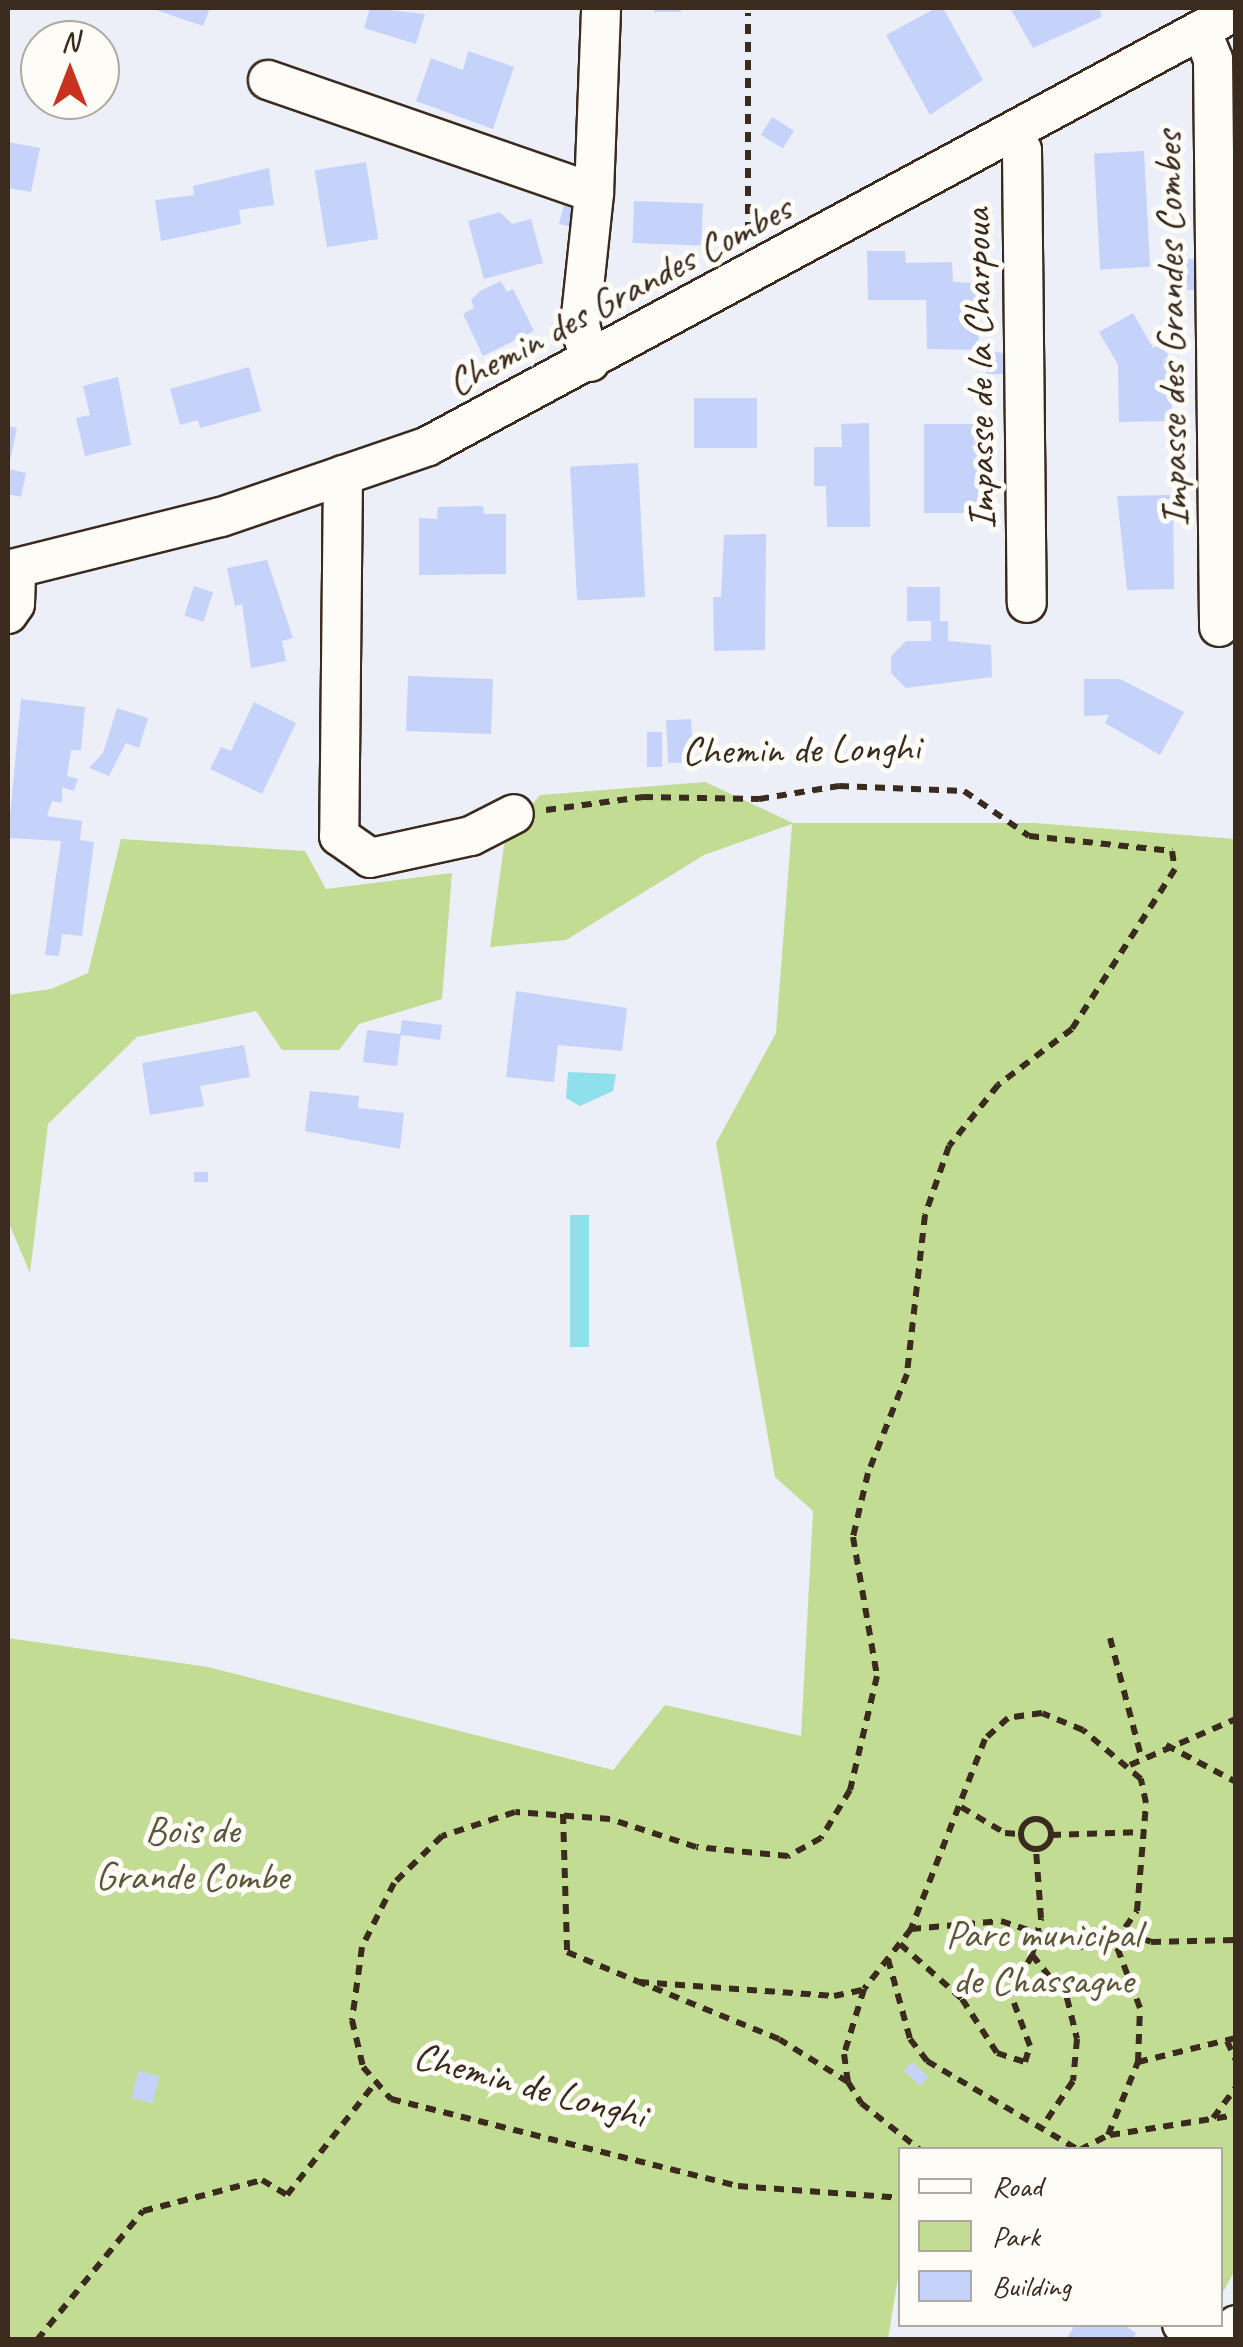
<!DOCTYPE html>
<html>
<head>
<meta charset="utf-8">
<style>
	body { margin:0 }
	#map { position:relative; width:1243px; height:2347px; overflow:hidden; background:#eceff8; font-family:Caveat,sans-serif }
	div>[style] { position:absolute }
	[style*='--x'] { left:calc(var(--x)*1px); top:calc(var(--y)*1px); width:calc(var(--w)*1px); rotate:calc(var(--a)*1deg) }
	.green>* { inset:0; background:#c2dc93 }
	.water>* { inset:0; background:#90dfec; transform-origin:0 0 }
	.building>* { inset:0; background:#c5d2f9; transform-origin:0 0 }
	.path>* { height:6px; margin-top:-3px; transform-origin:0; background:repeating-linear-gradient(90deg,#3b2a1e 0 10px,transparent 0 18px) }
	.path>.ring { margin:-3px; padding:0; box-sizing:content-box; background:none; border:6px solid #3b2a1e; border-radius:50% }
	.roads { filter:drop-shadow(2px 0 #3b2a1e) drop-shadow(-2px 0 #3b2a1e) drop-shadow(0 2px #3b2a1e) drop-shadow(0 -2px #3b2a1e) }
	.minor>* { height:38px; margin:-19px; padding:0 19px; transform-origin:19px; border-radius:19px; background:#fdfcf7 }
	span { translate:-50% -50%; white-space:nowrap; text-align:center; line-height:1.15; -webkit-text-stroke:10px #fdfcf7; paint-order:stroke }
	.street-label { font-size:40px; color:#3b2a1e }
	.park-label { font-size:40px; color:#5d563b }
	.frame { position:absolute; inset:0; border:10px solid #3b2a1e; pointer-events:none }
	.legend { position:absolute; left:898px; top:2147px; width:325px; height:180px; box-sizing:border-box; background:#fdfcf7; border:2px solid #afa8a0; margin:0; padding:12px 18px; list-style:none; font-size:30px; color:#3b2a1e }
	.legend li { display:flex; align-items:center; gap:20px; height:50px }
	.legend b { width:50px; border:2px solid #afa8a0 }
	.north { position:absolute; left:20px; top:20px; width:100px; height:100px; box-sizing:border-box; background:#fdfcf7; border:2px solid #afa8a0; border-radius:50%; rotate:0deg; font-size:28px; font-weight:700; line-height:40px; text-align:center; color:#3b2a1e }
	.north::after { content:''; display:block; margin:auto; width:35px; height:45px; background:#c8321e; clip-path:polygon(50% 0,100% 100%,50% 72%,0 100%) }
</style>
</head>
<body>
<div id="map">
	<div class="green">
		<div style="clip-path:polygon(705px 782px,793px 823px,1035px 823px,1235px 839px,1236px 2268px,1221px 2296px,1220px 2150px,900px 2150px,900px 2266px,888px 2339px,8px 2340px,8px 1638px,208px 1667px,613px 1770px,665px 1705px,801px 1736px,813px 1511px,775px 1477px,716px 1143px,776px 1033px,792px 824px,704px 855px,566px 940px,490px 947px,505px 838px,540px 795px)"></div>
		<div style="clip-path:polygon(121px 839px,305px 851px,326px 889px,452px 873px,442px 999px,359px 1024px,339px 1050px,282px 1050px,256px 1011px,137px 1037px,48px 1124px,30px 1273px,8px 1221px,8px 995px,51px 989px,88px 973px)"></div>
	</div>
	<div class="water">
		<div style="clip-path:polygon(568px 1072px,616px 1074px,613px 1091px,580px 1106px,566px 1098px)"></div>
		<div style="left:570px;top:1215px;width:19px;height:132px"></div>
	</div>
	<div class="building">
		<div style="clip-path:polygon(150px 8px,210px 8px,203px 26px)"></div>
		<div style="clip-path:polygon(370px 8px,425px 14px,416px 44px,364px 28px)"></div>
		<div style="left:654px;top:8px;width:27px;height:4px"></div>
		<div style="clip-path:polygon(936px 8px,943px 8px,983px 80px,930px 115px,886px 35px)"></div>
		<div style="clip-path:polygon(1010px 8px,1099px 8px,1102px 17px,1033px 48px)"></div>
		<div style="clip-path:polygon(468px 51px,514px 67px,493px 129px,416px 101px,431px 58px,463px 70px)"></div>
		<div style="left:772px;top:117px;width:26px;height:21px;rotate:32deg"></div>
		<div style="clip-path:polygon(8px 142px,40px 148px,31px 192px,8px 188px)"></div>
		<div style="left:1144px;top:151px;width:116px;height:50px;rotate:87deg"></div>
		<div style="left:366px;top:162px;width:78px;height:52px;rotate:81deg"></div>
		<div style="clip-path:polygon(269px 168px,274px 205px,239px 210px,241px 224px,161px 241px,155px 200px,194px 195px,193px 186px)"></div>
		<div style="left:634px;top:201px;width:69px;height:42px;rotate:2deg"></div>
		<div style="clip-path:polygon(564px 205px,576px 210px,574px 227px,559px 224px)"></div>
		<div style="clip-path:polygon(500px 212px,512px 224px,531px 219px,543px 263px,484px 279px,468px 221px)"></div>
		<div style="clip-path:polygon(867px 251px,905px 251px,906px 263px,952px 262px,953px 282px,978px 283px,979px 350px,927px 349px,926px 300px,868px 300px)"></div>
		<div style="left:1180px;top:259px;width:22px;height:31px"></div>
		<div style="clip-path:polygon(501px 281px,507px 292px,513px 289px,534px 331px,483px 356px,463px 314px,474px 308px,471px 300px,480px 291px)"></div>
		<div style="clip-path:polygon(1133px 313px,1153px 348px,1161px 344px,1171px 360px,1172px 421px,1119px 422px,1118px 365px,1099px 332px)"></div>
		<div style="clip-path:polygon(987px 351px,1003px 353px,1003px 374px,986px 374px)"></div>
		<div style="clip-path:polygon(249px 367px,261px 411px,200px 428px,198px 420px,180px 425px,170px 389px)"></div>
		<div style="clip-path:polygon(118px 377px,131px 445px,85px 456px,76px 418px,90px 415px,83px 386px)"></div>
		<div style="left:694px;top:398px;width:63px;height:50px"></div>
		<div style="clip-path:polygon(869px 423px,870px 527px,827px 527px,826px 486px,814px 486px,814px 447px,842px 447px,841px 424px)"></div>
		<div style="left:924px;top:424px;width:54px;height:89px"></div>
		<div style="clip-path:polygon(8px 426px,17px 428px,9px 465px,8px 465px)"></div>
		<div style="left:638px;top:463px;width:134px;height:68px;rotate:87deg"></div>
		<div style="clip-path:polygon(8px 469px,26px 473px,21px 497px,8px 494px)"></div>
		<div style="clip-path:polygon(1173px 495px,1174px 589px,1127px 590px,1117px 496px)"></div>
		<div style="clip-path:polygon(483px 506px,484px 514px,506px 514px,506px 574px,419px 575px,419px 518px,437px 519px,438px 507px)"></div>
		<div style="clip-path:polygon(766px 534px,765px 650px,714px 651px,713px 597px,721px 597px,724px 535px)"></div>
		<div style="clip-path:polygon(267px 560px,293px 638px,282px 641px,286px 661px,251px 668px,242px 604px,235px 606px,227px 568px)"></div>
		<div style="left:194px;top:586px;width:20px;height:31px;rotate:18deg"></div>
		<div style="clip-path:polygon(907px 587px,940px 587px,940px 621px,948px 621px,948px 641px,991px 645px,992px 677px,906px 688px,891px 673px,891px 656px,906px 641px,931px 641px,931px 621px,907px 621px)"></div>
		<div style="left:408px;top:676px;width:85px;height:55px;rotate:2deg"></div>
		<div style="clip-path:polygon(1084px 679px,1120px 679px,1184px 712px,1160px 755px,1105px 723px,1109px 715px,1084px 716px)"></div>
		<div style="clip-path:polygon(21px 699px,85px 707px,81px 750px,71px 750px,67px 776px,78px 779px,74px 791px,62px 787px,62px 803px,52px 801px,47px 816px,82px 821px,80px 840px,94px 842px,82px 936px,62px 934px,59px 956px,45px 955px,61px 841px,8px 838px)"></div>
		<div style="clip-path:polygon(254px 702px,296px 723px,262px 794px,210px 769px,221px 747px,231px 751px)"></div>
		<div style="clip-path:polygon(117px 708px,148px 718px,139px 748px,126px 743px,109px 776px,89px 768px,103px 753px)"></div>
		<div style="left:691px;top:719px;width:43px;height:25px;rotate:87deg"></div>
		<div style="left:647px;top:732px;width:15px;height:35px"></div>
		<div style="clip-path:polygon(516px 991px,627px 1008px,622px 1051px,558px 1045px,554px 1082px,506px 1077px)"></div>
		<div style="clip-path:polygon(402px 1020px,442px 1025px,440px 1040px,401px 1035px,397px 1066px,363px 1062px,367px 1030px,400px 1034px)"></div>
		<div style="clip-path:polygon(244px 1045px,250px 1077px,200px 1086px,204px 1106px,150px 1115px,142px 1063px)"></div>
		<div style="clip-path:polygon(310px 1091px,359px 1096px,358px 1108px,404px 1113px,400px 1149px,305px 1131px)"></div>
		<div style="left:208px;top:1172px;width:10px;height:14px;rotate:90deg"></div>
		<div style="left:912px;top:2062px;width:22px;height:12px;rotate:43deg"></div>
		<div style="left:138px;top:2071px;width:22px;height:28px;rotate:13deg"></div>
		<div style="clip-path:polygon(1075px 2324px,1123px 2324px,1136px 2333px,1132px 2340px,1066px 2340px)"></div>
	</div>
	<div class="path">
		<div style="--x:748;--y:232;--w:219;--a:-90"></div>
		<div style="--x:546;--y:810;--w:98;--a:-7.6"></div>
		<div style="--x:643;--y:797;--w:116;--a:1"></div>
		<div style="--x:759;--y:799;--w:81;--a:-9.2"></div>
		<div style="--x:839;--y:786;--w:125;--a:2.3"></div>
		<div style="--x:964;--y:791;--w:79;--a:34.7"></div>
		<div style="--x:1029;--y:836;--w:144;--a:6"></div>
		<div style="--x:1172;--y:851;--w:18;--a:81"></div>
		<div style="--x:1175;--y:869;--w:190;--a:122.8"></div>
		<div style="--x:1072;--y:1029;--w:93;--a:142.9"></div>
		<div style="--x:998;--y:1085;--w:78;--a:128.8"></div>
		<div style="--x:949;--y:1146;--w:73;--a:109.2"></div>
		<div style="--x:925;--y:1215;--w:160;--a:96.5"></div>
		<div style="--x:907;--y:1374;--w:106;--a:111.5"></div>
		<div style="--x:868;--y:1473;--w:66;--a:103.2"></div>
		<div style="--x:853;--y:1537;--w:141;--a:80.2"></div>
		<div style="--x:877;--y:1676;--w:117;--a:103.3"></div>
		<div style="--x:850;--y:1790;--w:56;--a:121.1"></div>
		<div style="--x:821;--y:1838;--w:38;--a:151"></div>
		<div style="--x:788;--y:1856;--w:92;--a:-174.4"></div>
		<div style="--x:696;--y:1847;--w:90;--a:-162"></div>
		<div style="--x:610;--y:1819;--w:95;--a:-175.8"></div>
		<div style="--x:515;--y:1812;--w:77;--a:161.8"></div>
		<div style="--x:442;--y:1836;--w:67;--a:135.6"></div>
		<div style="--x:394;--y:1883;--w:72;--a:116.6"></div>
		<div style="--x:362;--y:1947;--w:74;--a:97.8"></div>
		<div style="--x:352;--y:2020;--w:48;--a:76.8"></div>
		<div style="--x:363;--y:2067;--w:43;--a:48.8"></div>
		<div style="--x:391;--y:2099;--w:358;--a:14.1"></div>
		<div style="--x:738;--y:2186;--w:162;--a:4.2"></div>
		<div style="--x:1110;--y:1638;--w:122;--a:75.3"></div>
		<div style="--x:1166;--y:1745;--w:79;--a:27.9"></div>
		<div style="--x:1130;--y:1765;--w:116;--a:-23.5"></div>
		<div style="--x:961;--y:1807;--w:51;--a:30.6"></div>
		<div style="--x:1005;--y:1833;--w:15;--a:4"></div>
		<div style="--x:563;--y:1814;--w:138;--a:88.3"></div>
		<div style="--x:567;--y:1952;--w:78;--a:22.6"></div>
		<div class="ring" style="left:1021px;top:1819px;width:24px;height:24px"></div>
		<div style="--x:1051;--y:1835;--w:93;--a:-1.8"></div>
		<div style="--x:1236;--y:1879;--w:10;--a:90"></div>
		<div style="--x:911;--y:1929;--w:90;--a:-5.1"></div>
		<div style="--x:1001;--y:1921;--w:82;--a:18.4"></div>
		<div style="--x:1079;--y:1947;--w:36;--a:-8"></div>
		<div style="--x:1115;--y:1942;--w:38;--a:-55"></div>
		<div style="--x:1137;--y:1911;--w:108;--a:-85.2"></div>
		<div style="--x:1146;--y:1803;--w:25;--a:-102"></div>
		<div style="--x:1141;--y:1779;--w:76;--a:-139.8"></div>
		<div style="--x:1083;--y:1730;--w:44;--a:-157.5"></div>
		<div style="--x:1042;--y:1713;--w:34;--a:172"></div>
		<div style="--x:1008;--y:1718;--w:31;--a:138"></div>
		<div style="--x:985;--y:1739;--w:204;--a:111.3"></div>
		<div style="--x:911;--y:1929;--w:76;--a:128.1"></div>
		<div style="--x:864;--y:1989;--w:68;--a:107.1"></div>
		<div style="--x:844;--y:2054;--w:28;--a:82"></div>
		<div style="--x:848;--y:2082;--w:25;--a:58"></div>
		<div style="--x:861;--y:2103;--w:75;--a:38.5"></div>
		<div style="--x:1127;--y:1934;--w:25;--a:18"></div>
		<div style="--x:1151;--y:1942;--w:85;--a:-1.3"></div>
		<div style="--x:900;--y:1944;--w:83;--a:41.6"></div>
		<div style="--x:962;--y:1999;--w:64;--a:57.1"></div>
		<div style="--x:997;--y:2053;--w:29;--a:18"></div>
		<div style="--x:1025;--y:2062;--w:17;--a:-73"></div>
		<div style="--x:1030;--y:2046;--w:54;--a:-110.4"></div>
		<div style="--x:1011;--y:1995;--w:45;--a:-62.3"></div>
		<div style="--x:1032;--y:1955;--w:38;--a:-76"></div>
		<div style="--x:1041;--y:1918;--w:68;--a:-94.2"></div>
		<div style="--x:1032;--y:1955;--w:55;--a:50.9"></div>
		<div style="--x:1067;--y:1998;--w:42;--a:76.3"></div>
		<div style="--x:1077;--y:2039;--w:42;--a:95.4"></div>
		<div style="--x:1073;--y:2081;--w:59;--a:124"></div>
		<div style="--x:888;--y:1959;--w:83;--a:74.6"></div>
		<div style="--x:910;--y:2039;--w:28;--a:52"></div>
		<div style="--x:927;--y:2061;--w:176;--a:30.4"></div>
		<div style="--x:1227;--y:2041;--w:21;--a:65"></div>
		<div style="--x:1138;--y:2062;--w:101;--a:-13.8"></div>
		<div style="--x:848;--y:2082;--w:81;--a:-148.1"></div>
		<div style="--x:779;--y:2039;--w:151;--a:-157.8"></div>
		<div style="--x:639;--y:1982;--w:196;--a:4.1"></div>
		<div style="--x:834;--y:1996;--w:30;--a:-12"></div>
		<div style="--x:1213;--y:2118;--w:39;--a:-53"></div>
		<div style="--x:1110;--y:2135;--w:128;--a:-9"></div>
		<div style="--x:1080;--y:2150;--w:32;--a:-28"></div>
		<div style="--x:1108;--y:2135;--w:79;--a:-67.7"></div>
		<div style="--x:1138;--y:2062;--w:54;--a:-87.9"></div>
		<div style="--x:1140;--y:2008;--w:71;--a:-110.7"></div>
		<div style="--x:37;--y:2340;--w:167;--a:-50.6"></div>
		<div style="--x:143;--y:2211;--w:123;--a:-14.6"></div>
		<div style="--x:262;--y:2180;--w:29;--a:31"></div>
		<div style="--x:287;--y:2195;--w:144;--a:-51.8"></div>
	</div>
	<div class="roads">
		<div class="minor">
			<div style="--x:1202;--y:32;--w:29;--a:68"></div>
			<div style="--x:1213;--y:59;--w:568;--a:89.39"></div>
			<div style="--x:268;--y:80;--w:345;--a:19.1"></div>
			<div style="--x:1014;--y:135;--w:17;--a:62"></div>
			<div style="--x:1022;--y:150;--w:453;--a:89.4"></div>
			<div style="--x:590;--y:362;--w:38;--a:-105"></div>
			<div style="--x:580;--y:325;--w:133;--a:-83.9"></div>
			<div style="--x:594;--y:193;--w:185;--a:-87.8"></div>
			<div style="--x:343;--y:475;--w:361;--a:90.6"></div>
			<div style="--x:339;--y:836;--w:38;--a:35"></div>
			<div style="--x:370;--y:858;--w:103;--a:-12.3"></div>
			<div style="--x:471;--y:836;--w:48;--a:-27.1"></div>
			<div style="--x:8;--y:570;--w:219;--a:-14"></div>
			<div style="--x:221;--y:517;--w:219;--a:-18.9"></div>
			<div style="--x:428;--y:446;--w:918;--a:-28.3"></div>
			<div style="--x:8;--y:614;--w:12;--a:-55"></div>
			<div style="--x:15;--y:604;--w:34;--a:-88"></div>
			<div style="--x:1182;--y:2324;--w:26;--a:37"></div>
			<div style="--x:1226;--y:2340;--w:18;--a:-56"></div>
		</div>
	</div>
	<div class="street-label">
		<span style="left:619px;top:295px;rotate:-28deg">Chemin des Grandes Combes</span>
		<span style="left:1171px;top:329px;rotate:-91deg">Impasse des Grandes Combes</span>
		<span style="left:979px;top:369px;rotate:-91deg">Impasse de la Charpoua</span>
		<span style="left:801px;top:749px;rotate:-1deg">Chemin de Longhi</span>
		<span style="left:530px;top:2085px;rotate:15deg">Chemin de Longhi</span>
	</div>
	<div class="park-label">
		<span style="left:192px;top:1853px">Bois de<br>Grande Combe</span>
		<span style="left:1043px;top:1957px">Parc municipal<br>de Chassagne</span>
	</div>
	<div class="frame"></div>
	<ul class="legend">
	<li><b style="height:12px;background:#fdfcf7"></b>Road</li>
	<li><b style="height:28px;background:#c2dc93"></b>Park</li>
	<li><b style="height:28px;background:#c5d2f9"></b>Building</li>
	</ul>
	<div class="north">N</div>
</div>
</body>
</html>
